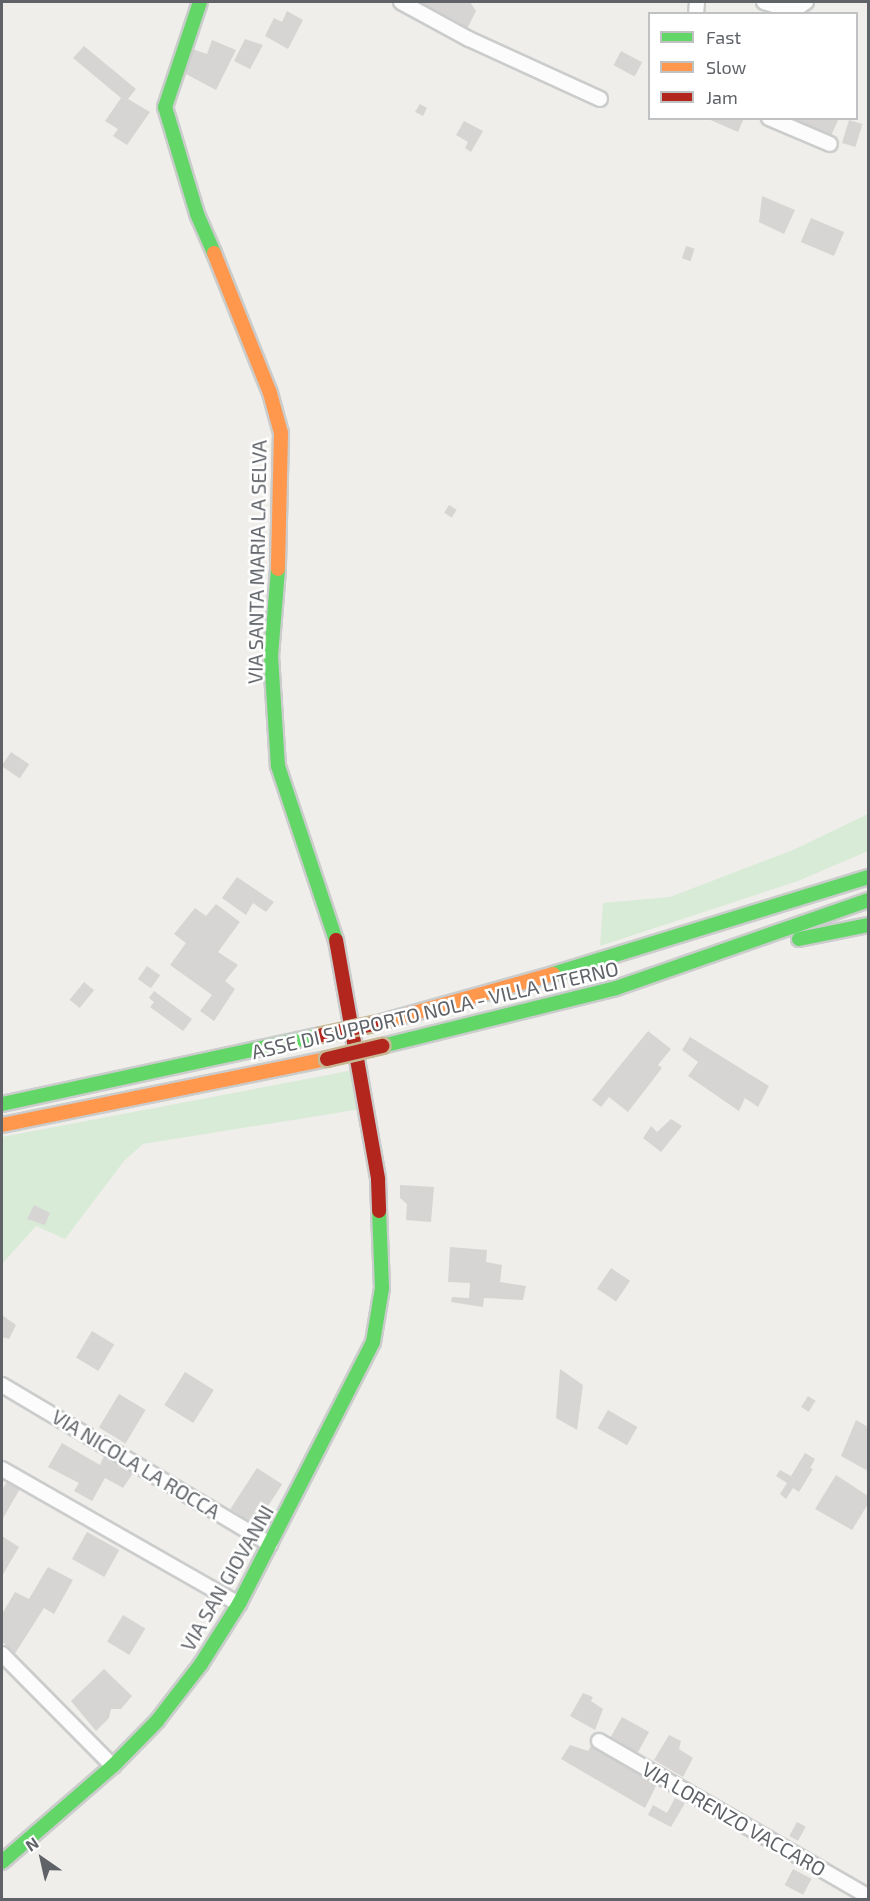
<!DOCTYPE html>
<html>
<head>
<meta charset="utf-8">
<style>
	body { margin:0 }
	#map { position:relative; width:870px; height:1901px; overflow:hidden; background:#efeeea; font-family:"Exo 2",sans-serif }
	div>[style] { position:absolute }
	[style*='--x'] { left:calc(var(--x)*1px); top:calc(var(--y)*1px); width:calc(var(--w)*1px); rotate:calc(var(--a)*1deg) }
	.green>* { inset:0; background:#d8ebd6 }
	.building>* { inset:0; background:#d6d5d3; transform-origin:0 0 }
	.roads { filter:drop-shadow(2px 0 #cbcccc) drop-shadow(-2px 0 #cbcccc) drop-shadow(0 2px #cbcccc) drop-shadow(0 -2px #cbcccc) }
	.street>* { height:14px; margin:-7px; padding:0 7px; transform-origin:7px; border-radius:7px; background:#fdfcfc }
	.fast>* { height:14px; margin:-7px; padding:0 7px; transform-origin:7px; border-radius:7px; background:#63d668 }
	.slow>* { height:14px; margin:-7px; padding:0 7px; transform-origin:7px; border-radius:7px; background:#ff974d }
	.jam>* { height:14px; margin:-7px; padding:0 7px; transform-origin:7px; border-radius:7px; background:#b3261e }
	.bridges { filter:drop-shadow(2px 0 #c8b996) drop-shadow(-2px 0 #c8b996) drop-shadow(0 2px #c8b996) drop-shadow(0 -2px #c8b996) }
	.jam-bridge>* { height:14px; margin:-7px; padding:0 7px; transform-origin:7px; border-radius:7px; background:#b3261e }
	span { translate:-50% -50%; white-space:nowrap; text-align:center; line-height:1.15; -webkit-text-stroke:5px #fff; paint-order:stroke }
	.street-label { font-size:20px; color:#5f6368 }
	.frame { position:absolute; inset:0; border:3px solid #5f6368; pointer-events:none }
	.legend { position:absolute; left:648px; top:12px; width:210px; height:108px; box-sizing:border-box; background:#fff; border:2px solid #bfc1c3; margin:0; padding:8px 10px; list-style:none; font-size:18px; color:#5f6368 }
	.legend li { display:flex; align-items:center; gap:12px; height:30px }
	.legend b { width:30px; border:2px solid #bfc1c3 }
	.north { position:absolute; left:12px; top:1829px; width:60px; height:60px; -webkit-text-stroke:4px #fff; paint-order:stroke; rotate:326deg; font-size:16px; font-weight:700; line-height:24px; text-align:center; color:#5f6368 }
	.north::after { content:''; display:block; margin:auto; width:21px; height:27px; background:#5f6368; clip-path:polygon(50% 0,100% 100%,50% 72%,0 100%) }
</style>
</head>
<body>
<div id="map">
	<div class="green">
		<div style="clip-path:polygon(868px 814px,868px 851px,798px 881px,600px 946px,603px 903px,670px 897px,793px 850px)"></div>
		<div style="clip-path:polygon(354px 1070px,361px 1109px,143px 1144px,124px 1161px,65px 1239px,36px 1226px,2px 1264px,2px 1137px)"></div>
	</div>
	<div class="building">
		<div style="clip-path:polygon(415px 2px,470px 2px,476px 11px,467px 29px)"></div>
		<div style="clip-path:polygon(287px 11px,303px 20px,288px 49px,265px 36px,274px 18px,282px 22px)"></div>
		<div style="clip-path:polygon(245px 39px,263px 45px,250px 69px,234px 61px)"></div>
		<div style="clip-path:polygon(212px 40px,236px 50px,216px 90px,184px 73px,192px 49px,207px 54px)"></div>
		<div style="clip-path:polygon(84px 46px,136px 89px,128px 99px,150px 112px,127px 145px,113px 136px,118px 129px,105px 121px,121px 98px,73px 58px)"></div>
		<div style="left:621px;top:51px;width:24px;height:16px;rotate:28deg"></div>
		<div style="clip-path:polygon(420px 104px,427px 108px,423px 116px,415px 112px)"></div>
		<div style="clip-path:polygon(706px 118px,744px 118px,738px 132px)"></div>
		<div style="clip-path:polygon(793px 118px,839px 118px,830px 138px)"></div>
		<div style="left:849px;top:120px;width:14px;height:24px;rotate:17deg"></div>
		<div style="clip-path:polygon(464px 121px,483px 131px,471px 152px,465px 148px,468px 142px,456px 135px)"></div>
		<div style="clip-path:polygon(762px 196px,795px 210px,784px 234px,759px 222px)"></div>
		<div style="left:811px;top:218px;width:36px;height:26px;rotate:23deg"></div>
		<div style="left:686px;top:246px;width:9px;height:13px;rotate:18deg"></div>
		<div style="left:449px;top:505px;width:9px;height:9px;rotate:32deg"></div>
		<div style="left:11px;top:752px;width:22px;height:17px;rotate:34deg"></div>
		<div style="clip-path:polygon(237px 877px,274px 902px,266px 912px,253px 903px,246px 915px,222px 898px)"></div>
		<div style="clip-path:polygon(216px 904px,240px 922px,218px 952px,238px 965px,225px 981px,235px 989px,214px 1021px,200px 1011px,212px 995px,170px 965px,186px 943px,174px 934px,195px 908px,206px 916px)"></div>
		<div style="left:147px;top:966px;width:16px;height:16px;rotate:35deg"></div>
		<div style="left:84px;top:982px;width:13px;height:23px;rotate:39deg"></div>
		<div style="clip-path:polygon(154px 991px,192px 1019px,183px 1031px,150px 1007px,154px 1002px,149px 998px)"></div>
		<div style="clip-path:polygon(648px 1031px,671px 1049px,658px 1065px,662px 1068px,628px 1112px,609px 1097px,601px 1107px,592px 1100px)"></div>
		<div style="clip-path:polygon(690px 1037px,769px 1086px,758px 1107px,745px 1098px,739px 1111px,688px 1076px,698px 1062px,682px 1050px)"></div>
		<div style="clip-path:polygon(671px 1119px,682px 1126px,661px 1152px,643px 1138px,651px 1126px,657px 1132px)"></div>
		<div style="clip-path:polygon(400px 1185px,434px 1187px,431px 1222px,406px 1220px,407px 1204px,400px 1198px)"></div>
		<div style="clip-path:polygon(34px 1205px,50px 1213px,45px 1225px,27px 1219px)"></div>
		<div style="clip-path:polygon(450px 1247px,487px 1250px,486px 1262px,502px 1265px,500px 1282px,526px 1286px,523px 1300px,484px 1298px,483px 1307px,451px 1302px,452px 1297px,469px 1298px,470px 1283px,448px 1282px)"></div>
		<div style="left:611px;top:1268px;width:23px;height:25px;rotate:34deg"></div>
		<div style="clip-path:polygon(2px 1315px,16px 1325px,9px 1339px,2px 1337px)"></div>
		<div style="left:92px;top:1331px;width:26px;height:31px;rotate:31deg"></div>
		<div style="clip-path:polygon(560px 1369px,583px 1385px,577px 1430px,556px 1418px)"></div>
		<div style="left:185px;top:1372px;width:34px;height:39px;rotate:32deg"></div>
		<div style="left:119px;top:1394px;width:31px;height:39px;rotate:31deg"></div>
		<div style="left:808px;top:1396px;width:9px;height:13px;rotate:32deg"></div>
		<div style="left:608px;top:1410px;width:34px;height:21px;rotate:30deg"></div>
		<div style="clip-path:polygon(856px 1420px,868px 1427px,868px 1471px,841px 1456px)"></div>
		<div style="clip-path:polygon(62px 1443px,100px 1465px,104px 1456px,133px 1473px,123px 1488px,105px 1478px,92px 1501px,74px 1491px,79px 1483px,48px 1467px)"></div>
		<div style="clip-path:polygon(805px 1453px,815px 1459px,810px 1468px,813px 1469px,799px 1492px,793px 1488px,786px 1499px,780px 1494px,787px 1483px,776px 1476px,780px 1470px,791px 1476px)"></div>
		<div style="left:257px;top:1468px;width:30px;height:49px;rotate:33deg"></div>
		<div style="clip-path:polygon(836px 1475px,868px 1496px,868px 1504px,852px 1530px,815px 1509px)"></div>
		<div style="clip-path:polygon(9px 1478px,21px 1487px,2px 1520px,2px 1490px)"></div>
		<div style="left:87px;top:1532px;width:37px;height:31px;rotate:29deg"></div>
		<div style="clip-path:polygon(2px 1536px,19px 1547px,2px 1576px)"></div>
		<div style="clip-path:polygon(48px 1567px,73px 1580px,54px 1614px,44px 1608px,14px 1655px,2px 1641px,2px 1614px,15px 1592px,29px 1599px)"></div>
		<div style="left:123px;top:1615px;width:26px;height:31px;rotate:31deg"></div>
		<div style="clip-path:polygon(104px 1669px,132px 1696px,121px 1709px,111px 1709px,109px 1718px,96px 1731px,71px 1701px)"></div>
		<div style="clip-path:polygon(583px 1693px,593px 1697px,591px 1701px,603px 1709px,595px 1730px,570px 1716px)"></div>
		<div style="left:622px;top:1717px;width:31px;height:25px;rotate:29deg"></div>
		<div style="clip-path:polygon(669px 1735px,681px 1741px,679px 1749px,693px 1758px,683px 1777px,654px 1760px)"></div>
		<div style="clip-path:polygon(570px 1745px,588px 1751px,591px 1746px,657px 1784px,645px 1808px,561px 1759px)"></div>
		<div style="clip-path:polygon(675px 1798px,685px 1803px,671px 1827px,648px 1815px,653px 1805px,667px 1813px)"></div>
		<div style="left:797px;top:1822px;width:10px;height:16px;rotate:29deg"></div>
		<div style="left:793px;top:1869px;width:21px;height:18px;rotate:28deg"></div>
	</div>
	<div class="roads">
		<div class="street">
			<div style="--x:401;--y:2;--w:77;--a:28.6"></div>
			<div style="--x:469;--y:39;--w:144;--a:24.6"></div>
			<div style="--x:764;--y:2;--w:30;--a:17"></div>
			<div style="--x:793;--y:11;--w:16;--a:-35"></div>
			<div style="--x:696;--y:14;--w:12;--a:-85"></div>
			<div style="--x:769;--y:118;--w:66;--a:23.1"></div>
			<div style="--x:2;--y:1385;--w:312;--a:30.7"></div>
			<div style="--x:2;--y:1469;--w:273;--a:29.7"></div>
			<div style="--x:2;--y:1654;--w:158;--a:45.3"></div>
			<div style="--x:599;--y:1741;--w:310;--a:30"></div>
		</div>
		<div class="fast">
			<div style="--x:200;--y:2;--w:111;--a:108.4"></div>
			<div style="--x:165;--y:107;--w:112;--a:73.3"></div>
			<div style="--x:197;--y:214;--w:43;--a:66.4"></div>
			<div style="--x:278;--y:569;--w:87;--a:94.6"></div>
			<div style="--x:271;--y:656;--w:110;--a:86.4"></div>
			<div style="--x:278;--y:766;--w:183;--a:71.6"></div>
			<div style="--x:799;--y:939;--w:70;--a:-11.5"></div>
			<div style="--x:553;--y:974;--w:330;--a:-17.1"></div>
			<div style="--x:382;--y:1046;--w:241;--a:-13.9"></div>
			<div style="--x:616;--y:988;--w:267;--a:-19.2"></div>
			<div style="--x:2;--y:1104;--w:327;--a:-12.2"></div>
			<div style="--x:2;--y:1862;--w:147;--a:-40.9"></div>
			<div style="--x:113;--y:1766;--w:63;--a:-45.6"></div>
			<div style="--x:157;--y:1721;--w:72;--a:-52.3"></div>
			<div style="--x:201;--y:1664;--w:71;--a:-57.7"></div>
			<div style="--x:239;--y:1604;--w:294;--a:-62.9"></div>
			<div style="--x:373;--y:1342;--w:55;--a:-80.5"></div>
			<div style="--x:382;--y:1288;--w:77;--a:-92.2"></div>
		</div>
		<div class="slow">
			<div style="--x:214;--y:253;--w:151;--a:68.2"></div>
			<div style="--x:270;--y:393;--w:41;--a:74.6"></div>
			<div style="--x:281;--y:433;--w:136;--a:91.3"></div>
			<div style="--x:378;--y:1023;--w:182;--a:-15.6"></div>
			<div style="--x:2;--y:1125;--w:332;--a:-11.5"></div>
		</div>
		<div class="jam">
			<div style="--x:336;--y:940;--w:243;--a:80"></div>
			<div style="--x:378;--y:1179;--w:32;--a:88"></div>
		</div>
	</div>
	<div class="bridges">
		<div class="jam-bridge">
			<div style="--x:322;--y:1035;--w:57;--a:-12.1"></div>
			<div style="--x:327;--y:1059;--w:57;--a:-13.3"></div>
		</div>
	</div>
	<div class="street-label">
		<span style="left:257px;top:562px;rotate:-89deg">VIA SANTA MARIA LA SELVA</span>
		<span style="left:435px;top:1010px;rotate:-13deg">ASSE DI SUPPORTO NOLA - VILLA LITERNO</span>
		<span style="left:136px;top:1464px;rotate:31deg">VIA NICOLA LA ROCCA</span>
		<span style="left:227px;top:1578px;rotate:-60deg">VIA SAN GIOVANNI</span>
		<span style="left:734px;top:1819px;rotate:30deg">VIA LORENZO VACCARO</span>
	</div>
	<div class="frame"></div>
	<ul class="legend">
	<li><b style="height:8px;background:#63d668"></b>Fast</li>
	<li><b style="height:8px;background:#ff974d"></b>Slow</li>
	<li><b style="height:8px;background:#b3261e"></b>Jam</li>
	</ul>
	<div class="north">N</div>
</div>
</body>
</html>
